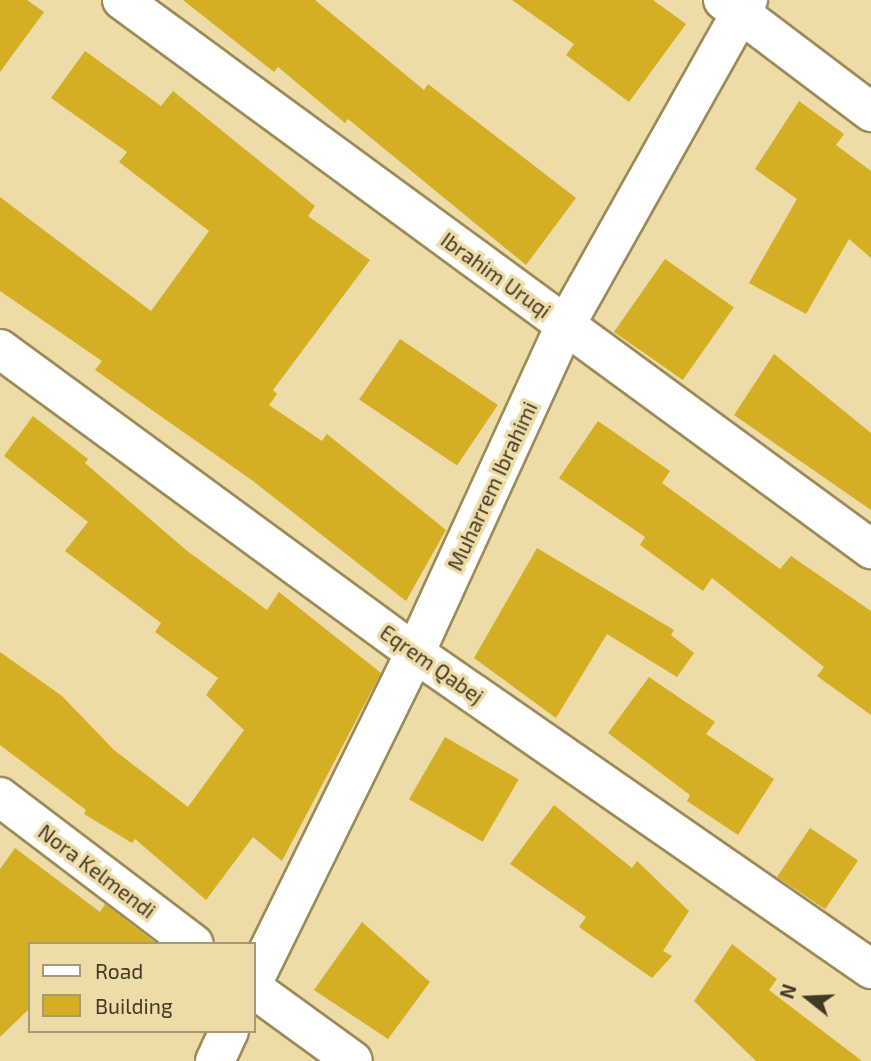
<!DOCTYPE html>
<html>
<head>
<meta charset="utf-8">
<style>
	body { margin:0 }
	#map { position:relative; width:871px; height:1061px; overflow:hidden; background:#eddca7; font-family:"Exo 2",sans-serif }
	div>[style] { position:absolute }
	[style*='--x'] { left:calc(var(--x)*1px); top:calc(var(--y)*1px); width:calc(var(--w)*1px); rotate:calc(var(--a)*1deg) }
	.building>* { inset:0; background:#d4ae23; transform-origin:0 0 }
	.roads { filter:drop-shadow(2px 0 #9c8b59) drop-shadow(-2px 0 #9c8b59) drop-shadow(0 2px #9c8b59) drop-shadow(0 -2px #9c8b59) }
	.minor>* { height:38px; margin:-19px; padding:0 19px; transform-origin:19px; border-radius:19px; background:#fff }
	span { translate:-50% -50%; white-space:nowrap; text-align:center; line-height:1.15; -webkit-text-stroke:7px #eddca7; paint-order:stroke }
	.street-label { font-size:21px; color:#413a25 }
	.legend { position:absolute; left:28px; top:942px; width:228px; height:91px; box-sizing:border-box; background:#eddca7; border:2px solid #a89b73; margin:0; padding:9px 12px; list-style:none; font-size:21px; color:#413a25 }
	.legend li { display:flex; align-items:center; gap:14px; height:35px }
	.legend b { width:35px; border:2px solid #a89b73 }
	.north { position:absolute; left:773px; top:963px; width:70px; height:70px; -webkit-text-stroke:5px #eddca7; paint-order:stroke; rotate:288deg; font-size:19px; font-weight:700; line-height:28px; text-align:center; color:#413a25 }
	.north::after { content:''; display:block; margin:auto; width:24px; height:32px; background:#413a25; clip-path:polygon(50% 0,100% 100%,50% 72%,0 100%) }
</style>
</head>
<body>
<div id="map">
	<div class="building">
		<div style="clip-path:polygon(0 0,27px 0,44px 12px,0 72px)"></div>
		<div style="clip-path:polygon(183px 0,315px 0,424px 90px,428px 84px,576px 198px,526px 265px,348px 119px,345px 123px,278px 67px,274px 72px)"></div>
		<div style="clip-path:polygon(512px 0,653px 0,686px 24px,629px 102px,566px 55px,574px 44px)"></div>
		<div style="clip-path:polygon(85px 51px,161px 106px,173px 91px,315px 206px,308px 216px,370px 260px,273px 390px,277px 394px,269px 405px,322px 441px,327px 434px,446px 530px,406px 601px,253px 481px,95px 370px,102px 361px,0 291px,0 197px,151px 311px,209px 231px,119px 162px,127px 152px,51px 98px)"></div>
		<div style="clip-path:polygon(799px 101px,844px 134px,836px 145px,871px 171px,871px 258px,849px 239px,806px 314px,749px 283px,797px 199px,755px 169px)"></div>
		<div style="left:665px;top:259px;width:84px;height:89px;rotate:35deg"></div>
		<div style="left:400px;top:339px;width:118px;height:73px;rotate:34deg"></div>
		<div style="clip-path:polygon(774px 354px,871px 433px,871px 510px,734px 415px)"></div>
		<div style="clip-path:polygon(33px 416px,88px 459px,85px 463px,186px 550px,267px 610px,279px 592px,381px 673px,282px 861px,253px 837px,206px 900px,135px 839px,132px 843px,84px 814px,86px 810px,0 745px,0 652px,62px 696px,114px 750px,188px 807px,244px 730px,206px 695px,218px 678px,155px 632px,161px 623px,65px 551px,88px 522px,4px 456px)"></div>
		<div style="clip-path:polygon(598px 421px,670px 471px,662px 483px,780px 569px,791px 556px,871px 611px,871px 715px,817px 676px,824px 667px,712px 578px,703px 591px,640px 545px,645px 537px,559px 478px)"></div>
		<div style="clip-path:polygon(537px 548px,674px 630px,671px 635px,694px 653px,677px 677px,607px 634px,556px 718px,474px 658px)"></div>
		<div style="clip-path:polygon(649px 677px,715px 722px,706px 734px,774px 779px,738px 835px,687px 801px,690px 795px,608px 733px)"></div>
		<div style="left:445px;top:737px;width:85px;height:72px;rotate:30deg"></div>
		<div style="clip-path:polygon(554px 805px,632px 868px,637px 861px,689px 911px,663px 951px,672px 956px,652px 978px,579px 927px,586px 917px,510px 864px)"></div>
		<div style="left:810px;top:828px;width:58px;height:59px;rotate:34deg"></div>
		<div style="clip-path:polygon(15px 848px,100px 912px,105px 904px,157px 944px,30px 944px,30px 1008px,0 1037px,0 869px)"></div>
		<div style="clip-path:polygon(362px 922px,430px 982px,388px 1039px,314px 990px)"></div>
		<div style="clip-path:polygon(732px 944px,777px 979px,769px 990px,862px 1061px,756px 1061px,694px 1001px)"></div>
	</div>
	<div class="roads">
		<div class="minor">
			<div style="--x:122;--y:0;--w:929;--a:36.24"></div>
			<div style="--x:723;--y:0;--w:186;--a:37.1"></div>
			<div style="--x:0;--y:349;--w:514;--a:36.22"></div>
			<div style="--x:415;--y:653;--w:555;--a:34.72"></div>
			<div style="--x:0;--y:797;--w:243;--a:37.2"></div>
			<div style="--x:254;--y:980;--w:364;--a:-63.8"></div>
			<div style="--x:415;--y:653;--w:360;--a:-65.4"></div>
			<div style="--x:565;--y:326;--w:374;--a:-60.7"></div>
			<div style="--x:254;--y:989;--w:122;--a:36"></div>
			<div style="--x:215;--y:1061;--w:33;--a:-65"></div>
		</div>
	</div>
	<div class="street-label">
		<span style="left:496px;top:275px;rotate:36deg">Ibrahim Uruqi</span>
		<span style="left:492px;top:486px;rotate:-65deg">Muharrem Ibrahimi</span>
		<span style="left:432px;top:664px;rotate:35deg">Eqrem Qabej</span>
		<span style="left:97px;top:871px;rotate:37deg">Nora Kelmendi</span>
	</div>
	<ul class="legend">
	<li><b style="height:9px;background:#fff"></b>Road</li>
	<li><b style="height:19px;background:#d4ae23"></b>Building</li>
	</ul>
	<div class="north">N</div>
</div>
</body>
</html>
